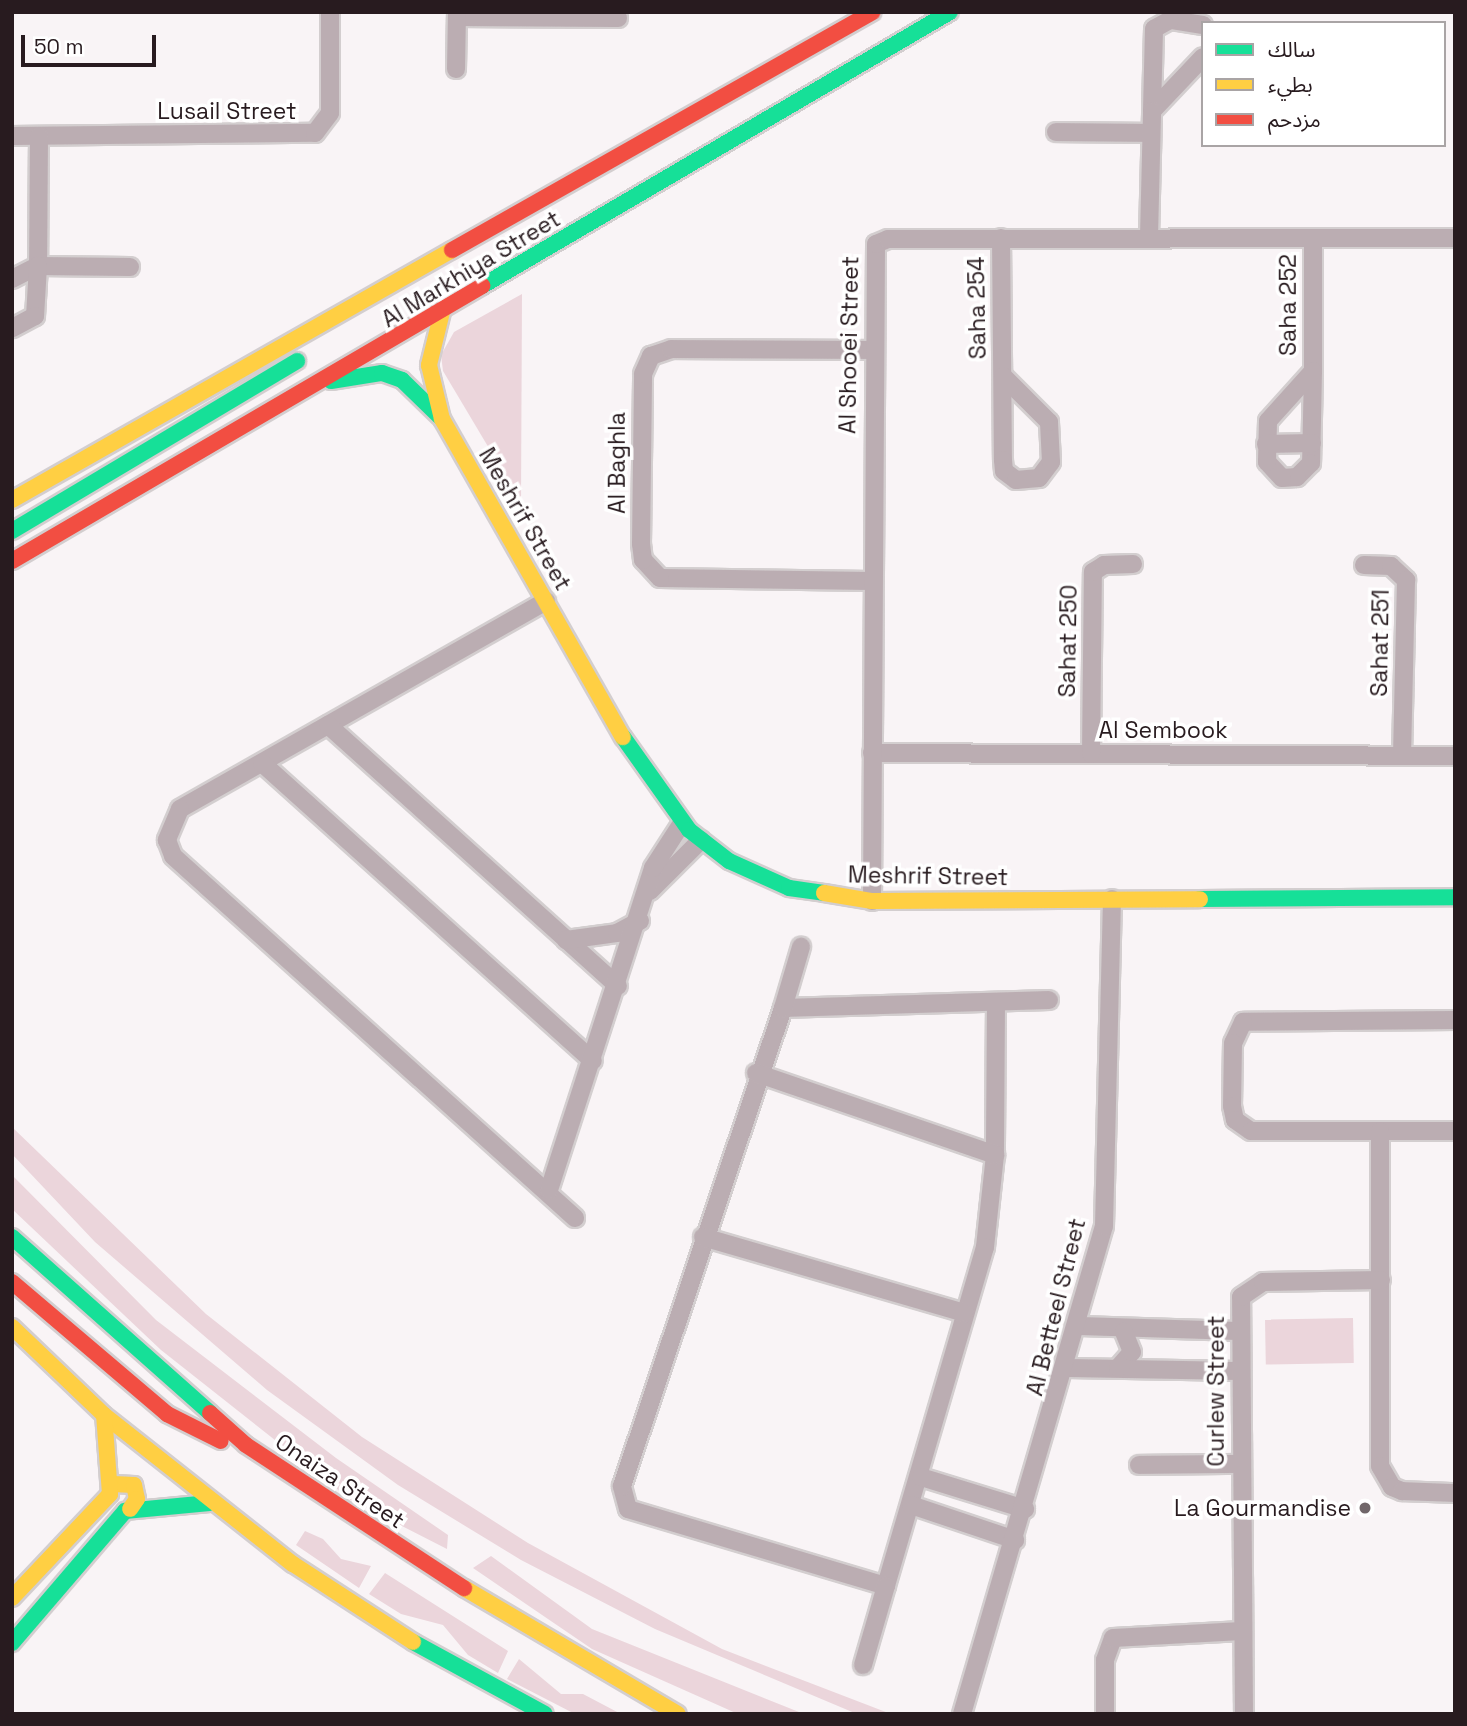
<!DOCTYPE html>
<html>
<head>
<meta charset="utf-8">
<style>
  body { margin:0 }
  #map { position:relative; width:1467px; height:1726px; overflow:hidden; background:#f9f4f6; font-family:"Space Grotesk","Noto Sans Arabic",sans-serif }
  div>[style] { position:absolute }
  .green>* { inset:0; background:#ebd5db; transform-origin:0 0 }
  .roads { filter:drop-shadow(2px 0 #d3cecf) drop-shadow(-2px 0 #d3cecf) drop-shadow(0 2px #d3cecf) drop-shadow(0 -2px #d3cecf) }
  .street>* { height:18px; margin:-9px; padding:0 9px; transform-origin:9px; border-radius:9px; background:#bbadb2 }
  .fast>* { height:16px; margin:-8px; padding:0 8px; transform-origin:8px; border-radius:8px; background:#16e098 }
  .slow>* { height:16px; margin:-8px; padding:0 8px; transform-origin:8px; border-radius:8px; background:#ffcf43 }
  .jam>* { height:16px; margin:-8px; padding:0 8px; transform-origin:8px; border-radius:8px; background:#f24e42 }
  .dots>* { width:19px; height:19px; translate:-50% -50%; box-sizing:border-box; border:4px solid #fff; border-radius:50% }
  span { translate:-50% -50%; white-space:nowrap; text-align:center; line-height:1.15; -webkit-text-stroke:7px #fff; paint-order:stroke }
  .street-label { font-size:23px; color:#281b1f }
  .poi-label { font-size:23px; color:#281b1f }
  .right { translate:-100% -50%; text-align:right }
  .frame { position:absolute; inset:0; border:14px solid #281b1f; pointer-events:none }
  .legend { position:absolute; left:1201px; top:21px; width:245px; height:126px; box-sizing:border-box; background:#fff; border:2px solid #a9a4a5; margin:0; padding:9px 12px; list-style:none; font-size:21px; color:#281b1f }
  .legend li { display:flex; align-items:center; gap:14px; height:35px }
  .legend b { width:35px; border:2px solid #a9a4a5 }
  .scale { position:absolute; left:21px; top:35px; width:135px; height:32px; box-sizing:border-box; border:4px solid #281b1f; border-top:0; padding-left:9px; font-size:21px; line-height:24px; white-space:nowrap; color:#281b1f; -webkit-text-stroke:5px #fff; paint-order:stroke }
</style>
</head>
<body>
<div id="map">
  <div class="green">
    <div style="clip-path:polygon(522px 294px,521px 502px,443px 371px,441px 355px,454px 332px)"></div>
    <div style="clip-path:polygon(12px 1127px,206px 1314px,362px 1437px,528px 1543px,722px 1649px,891px 1714px,857px 1714px,655px 1629px,521px 1560px,398px 1485px,267px 1390px,95px 1242px,12px 1154px)"></div>
    <div style="clip-path:polygon(12px 1175px,156px 1320px,336px 1458px,448px 1535px,447px 1549px,351px 1500px,161px 1350px,12px 1209px)"></div>
    <div style="left:1353px;top:1318px;width:45px;height:88px;rotate:89deg"></div>
    <div style="clip-path:polygon(305px 1531px,323px 1539px,341px 1559px,371px 1566px,359px 1588px,296px 1545px)"></div>
    <div style="clip-path:polygon(491px 1556px,592px 1629px,804px 1714px,738px 1714px,592px 1649px,473px 1568px)"></div>
    <div style="clip-path:polygon(385px 1573px,508px 1651px,498px 1673px,468px 1655px,443px 1625px,401px 1614px,369px 1594px)"></div>
    <div style="clip-path:polygon(519px 1659px,561px 1694px,583px 1694px,621px 1714px,575px 1714px,507px 1679px)"></div>
  </div>
  <div class="roads">
    <div class="street">
      <div style="left:457px;top:17px;width:161px;rotate:0.4deg"></div>
      <div style="left:1203px;top:25px;width:33px;rotate:-171deg"></div>
      <div style="left:1170px;top:20px;width:18px;rotate:151deg"></div>
      <div style="left:1154px;top:29px;width:82px;rotate:91.4deg"></div>
      <div style="left:1152px;top:111px;width:74px;rotate:-46.6deg"></div>
      <div style="left:456px;top:69px;width:57px;rotate:-89deg"></div>
      <div style="left:1056px;top:132px;width:95px;rotate:0.6deg"></div>
      <div style="left:12px;top:136px;width:303px;rotate:-0.6deg"></div>
      <div style="left:315px;top:133px;width:25px;rotate:-53deg"></div>
      <div style="left:330px;top:113px;width:101px;rotate:-90deg"></div>
      <div style="left:39px;top:136px;width:130px;rotate:90.4deg"></div>
      <div style="left:38px;top:266px;width:92px;rotate:0.6deg"></div>
      <div style="left:1149px;top:237px;width:126px;rotate:-88.6deg"></div>
      <div style="left:1001px;top:238px;width:222px;rotate:89.5deg"></div>
      <div style="left:1003px;top:460px;width:11px;rotate:85deg"></div>
      <div style="left:1004px;top:471px;width:15px;rotate:37deg"></div>
      <div style="left:1016px;top:480px;width:23px;rotate:-5deg"></div>
      <div style="left:1039px;top:478px;width:20px;rotate:-53deg"></div>
      <div style="left:1051px;top:462px;width:40px;rotate:-92.9deg"></div>
      <div style="left:1049px;top:422px;width:65px;rotate:-135deg"></div>
      <div style="left:1313px;top:239px;width:132px;rotate:90deg"></div>
      <div style="left:12px;top:279px;width:29px;rotate:-27deg"></div>
      <div style="left:38px;top:266px;width:50px;rotate:93.4deg"></div>
      <div style="left:35px;top:316px;width:26px;rotate:152deg"></div>
      <div style="left:1313px;top:371px;width:92px;rotate:91.2deg"></div>
      <div style="left:1311px;top:463px;width:20px;rotate:135deg"></div>
      <div style="left:1297px;top:477px;width:15px;rotate:176deg"></div>
      <div style="left:1282px;top:478px;width:22px;rotate:-133deg"></div>
      <div style="left:1267px;top:462px;width:41px;rotate:-88.6deg"></div>
      <div style="left:1268px;top:421px;width:67px;rotate:-48deg"></div>
      <div style="left:1266px;top:444px;width:46px;rotate:-1.2deg"></div>
      <div style="left:1364px;top:565px;width:27px;rotate:2deg"></div>
      <div style="left:1391px;top:566px;width:21px;rotate:43deg"></div>
      <div style="left:1406px;top:580px;width:176px;rotate:91.3deg"></div>
      <div style="left:871px;top:581px;width:211px;rotate:-179.2deg"></div>
      <div style="left:660px;top:578px;width:25px;rotate:-133deg"></div>
      <div style="left:643px;top:560px;width:16px;rotate:-97deg"></div>
      <div style="left:641px;top:544px;width:170px;rotate:-89.3deg"></div>
      <div style="left:643px;top:374px;width:20px;rotate:-66deg"></div>
      <div style="left:651px;top:356px;width:21px;rotate:-19deg"></div>
      <div style="left:671px;top:349px;width:201px;rotate:0.3deg"></div>
      <div style="left:546px;top:601px;width:421px;rotate:150.4deg"></div>
      <div style="left:180px;top:809px;width:34px;rotate:113deg"></div>
      <div style="left:167px;top:840px;width:17px;rotate:69deg"></div>
      <div style="left:173px;top:856px;width:541px;rotate:42deg"></div>
      <div style="left:328px;top:725px;width:390px;rotate:42deg"></div>
      <div style="left:872px;top:753px;width:583px;rotate:0.29deg"></div>
      <div style="left:1091px;top:754px;width:182px;rotate:-89.4deg"></div>
      <div style="left:1093px;top:572px;width:13px;rotate:-32deg"></div>
      <div style="left:1104px;top:565px;width:29px;rotate:-2deg"></div>
      <div style="left:262px;top:763px;width:445px;rotate:42deg"></div>
      <div style="left:650px;top:891px;width:72px;rotate:-45deg"></div>
      <div style="left:872px;top:901px;width:657px;rotate:-89.65deg"></div>
      <div style="left:876px;top:244px;width:13px;rotate:-23deg"></div>
      <div style="left:888px;top:239px;width:567px;rotate:-0.1deg"></div>
      <div style="left:566px;top:940px;width:51px;rotate:-7.8deg"></div>
      <div style="left:617px;top:933px;width:26px;rotate:-28deg"></div>
      <div style="left:996px;top:1002px;width:153px;rotate:90.4deg"></div>
      <div style="left:995px;top:1155px;width:93px;rotate:96.2deg"></div>
      <div style="left:985px;top:1247px;width:353px;rotate:106.3deg"></div>
      <div style="left:886px;top:1586px;width:269px;rotate:-163.4deg"></div>
      <div style="left:628px;top:1509px;width:24px;rotate:-105deg"></div>
      <div style="left:622px;top:1486px;width:504px;rotate:-71.39deg"></div>
      <div style="left:783px;top:1008px;width:266px;rotate:-1.7deg"></div>
      <div style="left:783px;top:1008px;width:64px;rotate:-73.6deg"></div>
      <div style="left:1455px;top:1020px;width:212px;rotate:179.5deg"></div>
      <div style="left:1243px;top:1022px;width:23px;rotate:115deg"></div>
      <div style="left:1233px;top:1043px;width:63px;rotate:90.9deg"></div>
      <div style="left:1232px;top:1106px;width:14px;rotate:78deg"></div>
      <div style="left:1235px;top:1120px;width:19px;rotate:35deg"></div>
      <div style="left:1251px;top:1131px;width:204px"></div>
      <div style="left:756px;top:1073px;width:253px;rotate:18.9deg"></div>
      <div style="left:1380px;top:1131px;width:335px;rotate:90deg"></div>
      <div style="left:1380px;top:1466px;width:24px;rotate:60deg"></div>
      <div style="left:1392px;top:1487px;width:11px;rotate:22deg"></div>
      <div style="left:1402px;top:1491px;width:53px;rotate:2.2deg"></div>
      <div style="left:549px;top:1190px;width:338px;rotate:-72.1deg"></div>
      <div style="left:653px;top:868px;width:54px;rotate:-57.2deg"></div>
      <div style="left:703px;top:1237px;width:272px;rotate:16.2deg"></div>
      <div style="left:1080px;top:1326px;width:158px;rotate:1.8deg"></div>
      <div style="left:1068px;top:1368px;width:171px;rotate:1deg"></div>
      <div style="left:1118px;top:1368px;width:21px;rotate:-49deg"></div>
      <div style="left:1132px;top:1352px;width:22px;rotate:-112deg"></div>
      <div style="left:1139px;top:1465px;width:102px;rotate:-0.6deg"></div>
      <div style="left:921px;top:1477px;width:109px;rotate:17.1deg"></div>
      <div style="left:911px;top:1505px;width:110px;rotate:18.6deg"></div>
      <div style="left:863px;top:1665px;width:82px;rotate:-73.8deg"></div>
      <div style="left:962px;top:1714px;width:508px;rotate:-73.78deg"></div>
      <div style="left:1104px;top:1226px;width:327px;rotate:-88.6deg"></div>
      <div style="left:1105px;top:1714px;width:54px;rotate:-90deg"></div>
      <div style="left:1105px;top:1660px;width:23px;rotate:-70deg"></div>
      <div style="left:1113px;top:1638px;width:129px;rotate:-3.1deg"></div>
      <div style="left:1244px;top:1714px;width:417px;rotate:-90.4deg"></div>
      <div style="left:1241px;top:1297px;width:27px;rotate:-34deg"></div>
      <div style="left:1263px;top:1282px;width:118px;rotate:-1deg"></div>
    </div>
    <div class="fast">
      <div style="left:482px;top:286px;width:542px;rotate:-30.35deg"></div>
      <div style="left:331px;top:381px;width:52px;rotate:-8.9deg"></div>
      <div style="left:382px;top:373px;width:21px;rotate:19deg"></div>
      <div style="left:402px;top:380px;width:52px;rotate:44.2deg"></div>
      <div style="left:12px;top:531px;width:332px;rotate:-30.8deg"></div>
      <div style="left:623px;top:737px;width:114px;rotate:54.6deg"></div>
      <div style="left:689px;top:830px;width:51px;rotate:37.8deg"></div>
      <div style="left:729px;top:861px;width:66px;rotate:24.2deg"></div>
      <div style="left:789px;top:888px;width:35px;rotate:8deg"></div>
      <div style="left:1200px;top:899px;width:255px;rotate:-0.4deg"></div>
      <div style="left:12px;top:1237px;width:265px;rotate:41.6deg"></div>
      <div style="left:413px;top:1642px;width:150px;rotate:28.6deg"></div>
      <div style="left:12px;top:1643px;width:174px;rotate:-49.4deg"></div>
      <div style="left:125px;top:1511px;width:85px;rotate:-5.4deg"></div>
    </div>
    <div class="slow">
      <div style="left:442px;top:312px;width:55px;rotate:103.8deg"></div>
      <div style="left:429px;top:365px;width:56px;rotate:76.5deg"></div>
      <div style="left:442px;top:419px;width:366px;rotate:60.4deg"></div>
      <div style="left:12px;top:500px;width:506px;rotate:-29.6deg"></div>
      <div style="left:824px;top:893px;width:49px;rotate:9.5deg"></div>
      <div style="left:872px;top:901px;width:328px;rotate:-0.3deg"></div>
      <div style="left:12px;top:1327px;width:127px;rotate:43.7deg"></div>
      <div style="left:104px;top:1415px;width:241px;rotate:38.3deg"></div>
      <div style="left:293px;top:1564px;width:143px;rotate:33deg"></div>
      <div style="left:113px;top:1484px;width:21px;rotate:3deg"></div>
      <div style="left:134px;top:1485px;width:14px;rotate:78deg"></div>
      <div style="left:137px;top:1499px;width:12px;rotate:125deg"></div>
      <div style="left:464px;top:1588px;width:248px;rotate:30.5deg"></div>
      <div style="left:12px;top:1598px;width:143px;rotate:-46.7deg"></div>
      <div style="left:110px;top:1494px;width:79px;rotate:-94.3deg"></div>
    </div>
    <div class="jam">
      <div style="left:452px;top:250px;width:483px;rotate:-29.5deg"></div>
      <div style="left:12px;top:561px;width:545px;rotate:-30.33deg"></div>
      <div style="left:12px;top:1282px;width:204px;rotate:40.4deg"></div>
      <div style="left:167px;top:1414px;width:60px;rotate:26.6deg"></div>
      <div style="left:210px;top:1413px;width:48px;rotate:41.6deg"></div>
      <div style="left:246px;top:1445px;width:261px;rotate:33.3deg"></div>
    </div>
  </div>
  <div class="dots">
    <div style="left:1365px;top:1508px;background:#71676a"></div>
  </div>
  <div class="street-label">
    <span style="left:227px;top:111px">Lusail Street</span>
    <span style="left:471px;top:269px;rotate:-31deg">Al Markhiya Street</span>
    <span style="left:1288px;top:305px;rotate:-90deg">Saha 252</span>
    <span style="left:977px;top:308px;rotate:-91deg">Saha 254</span>
    <span style="left:849px;top:345px;rotate:-89deg">Al Shooei Street</span>
    <span style="left:617px;top:463px;rotate:-90deg">Al Baghla</span>
    <span style="left:525px;top:519px;rotate:60deg">Meshrif Street</span>
    <span style="left:1068px;top:641px;rotate:-89deg">Sahat 250</span>
    <span style="left:1380px;top:643px;rotate:-89deg">Sahat 251</span>
    <span style="left:1163px;top:730px">Al Sembook</span>
    <span style="left:928px;top:876px;rotate:1deg">Meshrif Street</span>
    <span style="left:1056px;top:1307px;rotate:-76deg">Al Betteel Street</span>
    <span style="left:1216px;top:1391px;rotate:-90deg">Curlew Street</span>
    <span style="left:340px;top:1481px;rotate:34deg">Onaiza Street</span>
  </div>
  <div class="poi-label">
    <span class="right" style="left:1351px;top:1508px">La Gourmandise</span>
  </div>
  <div class="frame"></div>
  <ul class="legend">
  <li><b style="height:9px;background:#16e098"></b>سالك</li>
  <li><b style="height:9px;background:#ffcf43"></b>بطيء</li>
  <li><b style="height:9px;background:#f24e42"></b>مزدحم</li>
  </ul>
  <div class="scale">50 m</div>
</div>
</body>
</html>
